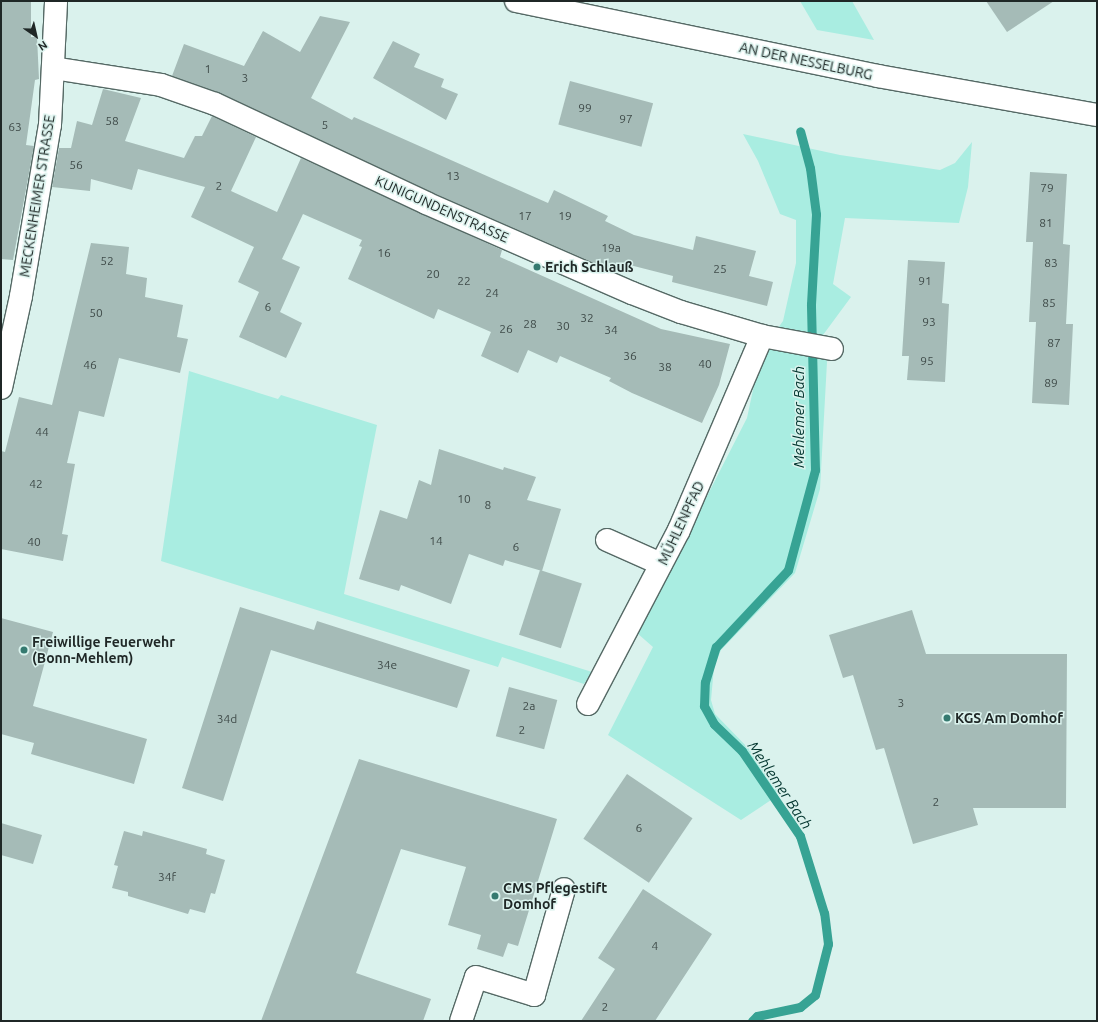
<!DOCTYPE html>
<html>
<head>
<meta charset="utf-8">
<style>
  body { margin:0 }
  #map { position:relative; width:1098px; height:1022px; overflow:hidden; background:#daf2ed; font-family:Ubuntu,sans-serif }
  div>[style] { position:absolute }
  .green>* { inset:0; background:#a9ede1 }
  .stream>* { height:9px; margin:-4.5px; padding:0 4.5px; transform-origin:4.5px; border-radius:4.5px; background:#37a394 }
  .building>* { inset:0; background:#a5bbb7; transform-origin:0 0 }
  .roads { filter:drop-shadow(1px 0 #556965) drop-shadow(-1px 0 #556965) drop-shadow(0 1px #556965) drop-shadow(0 -1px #556965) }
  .minor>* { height:22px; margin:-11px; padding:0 11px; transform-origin:11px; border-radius:11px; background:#fff }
  .dots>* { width:11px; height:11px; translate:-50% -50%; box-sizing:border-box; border:2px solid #daf2ed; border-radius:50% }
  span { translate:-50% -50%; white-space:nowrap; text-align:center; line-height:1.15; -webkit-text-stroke:3px #daf2ed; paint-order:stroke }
  .number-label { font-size:12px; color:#404c4a }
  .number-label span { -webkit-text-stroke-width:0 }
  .street-label { font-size:14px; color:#1f2726 }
  .poi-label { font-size:14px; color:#1f2726; font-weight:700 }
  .left { translate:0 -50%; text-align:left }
  .water-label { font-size:15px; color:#03362f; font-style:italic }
  .frame { position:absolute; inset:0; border:2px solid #1f2726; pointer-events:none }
  .north { position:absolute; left:16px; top:16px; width:40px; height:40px; -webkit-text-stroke:3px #daf2ed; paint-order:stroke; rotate:146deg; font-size:11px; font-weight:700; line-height:16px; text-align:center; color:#1f2726 }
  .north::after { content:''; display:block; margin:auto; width:14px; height:18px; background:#1f2726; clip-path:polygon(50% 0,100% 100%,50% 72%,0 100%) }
</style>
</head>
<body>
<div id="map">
  <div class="green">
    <div style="clip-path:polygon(800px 1px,852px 1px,874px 40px,817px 30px)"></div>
    <div style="clip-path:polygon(743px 134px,840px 155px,940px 170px,955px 163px,972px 142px,968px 187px,959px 223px,845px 218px,833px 284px,851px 297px,823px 335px,827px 362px,820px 489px,795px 573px,721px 650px,714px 667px,711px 700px,715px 714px,749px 749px,780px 794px,741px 820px,608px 735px,653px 647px,637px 633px,747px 418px,761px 352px,783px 321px,796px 263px,796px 220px,780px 214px,758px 161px)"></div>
    <div style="clip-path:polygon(189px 371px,278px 399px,281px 395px,377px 425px,344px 594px,592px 672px,584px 684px,502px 657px,498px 667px,161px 561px)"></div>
  </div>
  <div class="stream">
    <div style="left:752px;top:1021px;width:7px;rotate:-45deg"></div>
    <div style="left:757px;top:1016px;width:44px;rotate:-11.8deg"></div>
    <div style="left:800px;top:1007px;width:19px;rotate:-39deg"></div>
    <div style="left:815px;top:995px;width:53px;rotate:-75.7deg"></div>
    <div style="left:828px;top:944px;width:31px;rotate:-97deg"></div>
    <div style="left:824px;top:913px;width:81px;rotate:-107.3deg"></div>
    <div style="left:800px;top:836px;width:103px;rotate:-124.3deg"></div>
    <div style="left:742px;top:751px;width:39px;rotate:-136deg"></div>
    <div style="left:714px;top:724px;width:21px;rotate:-119deg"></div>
    <div style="left:704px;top:706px;width:24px;rotate:-88deg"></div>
    <div style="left:705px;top:682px;width:37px;rotate:-73deg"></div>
    <div style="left:716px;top:647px;width:105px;rotate:-46.9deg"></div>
    <div style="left:788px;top:570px;width:104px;rotate:-74.9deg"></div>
    <div style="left:815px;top:470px;width:166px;rotate:-91.4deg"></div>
    <div style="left:811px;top:304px;width:90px;rotate:-86.8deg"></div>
    <div style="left:816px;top:214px;width:46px;rotate:-97.4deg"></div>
    <div style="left:810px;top:168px;width:38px;rotate:-105deg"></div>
  </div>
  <div class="building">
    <div style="clip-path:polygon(1px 1px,31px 1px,31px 37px,37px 37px,39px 79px,35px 80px,26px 145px,34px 146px,13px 260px,1px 259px)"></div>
    <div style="clip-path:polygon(986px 1px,1054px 1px,1007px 32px)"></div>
    <div style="clip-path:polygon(320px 16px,350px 22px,311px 98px,352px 120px,354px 117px,548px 203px,554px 190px,608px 216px,605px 221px,634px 235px,693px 250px,696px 236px,756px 251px,749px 276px,773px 282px,767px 306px,672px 282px,673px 276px,622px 263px,618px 270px,601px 266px,431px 192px,220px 93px,172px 76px,184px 44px,244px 66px,263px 31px,300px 52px)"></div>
    <div style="clip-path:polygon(393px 41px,420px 54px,414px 67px,444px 79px,441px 87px,458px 94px,446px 120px,373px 78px)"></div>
    <div style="left:570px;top:81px;width:86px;height:45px;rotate:15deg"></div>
    <div style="clip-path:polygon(103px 89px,141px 98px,125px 141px,184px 158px,195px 136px,202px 136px,212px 116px,256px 137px,231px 191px,277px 212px,301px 158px,502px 250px,500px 257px,661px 329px,730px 344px,719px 385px,702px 423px,632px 393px,609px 381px,611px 378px,560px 356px,557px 363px,528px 350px,518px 373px,481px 356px,491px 332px,438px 309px,434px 319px,348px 279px,362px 247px,359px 246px,362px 240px,303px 214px,282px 259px,300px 267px,280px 312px,302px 323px,286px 358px,239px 337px,259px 292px,238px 282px,254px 247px,191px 217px,205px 187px,138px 169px,132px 190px,91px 179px,90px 191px,52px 187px,59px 148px,71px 148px,77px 121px,92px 125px)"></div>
    <div style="clip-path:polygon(1030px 172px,1067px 174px,1063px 244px,1070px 245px,1066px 324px,1073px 324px,1069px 405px,1032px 403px,1036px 322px,1029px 322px,1033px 242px,1026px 242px)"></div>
    <div style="clip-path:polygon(91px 243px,129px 247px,126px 274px,147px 278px,145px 297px,183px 305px,177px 337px,188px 339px,180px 373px,119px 358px,104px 417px,79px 411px,67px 463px,75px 464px,62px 534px,68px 535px,63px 561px,1px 549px,1px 451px,5px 452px,19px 397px,52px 405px)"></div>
    <div style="clip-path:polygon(908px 260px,945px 262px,942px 303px,949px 304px,945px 382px,907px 380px,909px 356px,902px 356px)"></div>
    <div style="clip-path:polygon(439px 449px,503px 470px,504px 467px,536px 477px,527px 500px,561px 509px,542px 571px,505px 560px,503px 566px,469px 554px,451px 604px,401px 585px,399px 591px,359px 579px,380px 510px,407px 519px,419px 480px,431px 485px)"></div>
    <div style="left:540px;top:570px;width:44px;height:68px;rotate:18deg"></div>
    <div style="clip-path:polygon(240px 607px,314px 630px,317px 621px,470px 670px,457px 708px,271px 650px,223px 801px,182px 788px)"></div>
    <div style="clip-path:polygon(912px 610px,926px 654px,1067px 654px,1066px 808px,973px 808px,978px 825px,913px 844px,884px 748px,876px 750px,853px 675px,843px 678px,829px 635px)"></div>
    <div style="clip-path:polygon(1px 618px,53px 632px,33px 706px,147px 739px,134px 784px,31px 754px,34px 743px,1px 734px)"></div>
    <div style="left:509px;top:687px;width:50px;height:51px;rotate:15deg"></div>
    <div style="clip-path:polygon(359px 759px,557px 819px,518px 946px,508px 943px,503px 957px,477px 949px,481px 935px,448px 925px,466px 867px,401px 849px,356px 973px,431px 999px,423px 1021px,261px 1021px)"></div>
    <div style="left:627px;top:774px;width:79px;height:78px;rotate:34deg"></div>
    <div style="clip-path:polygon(1px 823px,42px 835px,33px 864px,1px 855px)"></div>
    <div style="clip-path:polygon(124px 831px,142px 836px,143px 831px,186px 843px,207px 849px,206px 854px,225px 860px,215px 894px,211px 893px,205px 913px,190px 909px,188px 914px,128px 896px,128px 892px,112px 888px,118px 866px,114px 865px)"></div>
    <div style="clip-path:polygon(643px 889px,712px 934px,655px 1021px,581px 1021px,615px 969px,598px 958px)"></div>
  </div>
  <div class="roads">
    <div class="minor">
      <div style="left:516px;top:1px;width:370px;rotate:11.7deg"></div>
      <div style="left:878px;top:76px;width:222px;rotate:10.1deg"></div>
      <div style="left:53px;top:68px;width:109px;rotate:8.9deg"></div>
      <div style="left:161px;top:85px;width:57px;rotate:19.4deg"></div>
      <div style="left:215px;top:104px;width:233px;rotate:25.1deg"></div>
      <div style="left:426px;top:203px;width:225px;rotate:23.6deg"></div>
      <div style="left:632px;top:293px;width:53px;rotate:21.2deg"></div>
      <div style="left:681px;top:312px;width:84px;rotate:16.5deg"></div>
      <div style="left:762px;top:336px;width:71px;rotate:10.5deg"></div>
      <div style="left:1px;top:388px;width:94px;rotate:-77.7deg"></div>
      <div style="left:21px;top:296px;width:173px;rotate:-80.4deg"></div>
      <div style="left:50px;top:125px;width:124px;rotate:-87.2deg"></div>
      <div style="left:607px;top:540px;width:59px;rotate:24deg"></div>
      <div style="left:588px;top:704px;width:196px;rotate:-62.4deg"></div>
      <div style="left:679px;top:530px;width:211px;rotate:-66.8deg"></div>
      <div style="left:461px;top:1021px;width:46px;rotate:-71.2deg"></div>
      <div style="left:476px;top:977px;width:61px;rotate:17.2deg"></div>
      <div style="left:534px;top:995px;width:110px;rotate:-74.2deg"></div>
    </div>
  </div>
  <div class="dots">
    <div style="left:537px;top:267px;background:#357a70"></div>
    <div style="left:24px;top:650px;background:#357a70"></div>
    <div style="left:947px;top:718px;background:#357a70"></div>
    <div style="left:495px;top:896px;background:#357a70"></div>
  </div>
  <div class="number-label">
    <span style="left:208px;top:69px">1</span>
    <span style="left:245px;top:78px">3</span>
    <span style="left:585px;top:108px">99</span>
    <span style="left:626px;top:119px">97</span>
    <span style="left:112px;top:121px">58</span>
    <span style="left:325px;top:125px">5</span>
    <span style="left:15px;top:127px">63</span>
    <span style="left:76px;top:165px">56</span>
    <span style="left:453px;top:176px">13</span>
    <span style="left:219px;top:186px">2</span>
    <span style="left:1047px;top:188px">79</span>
    <span style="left:525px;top:216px">17</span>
    <span style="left:565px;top:216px">19</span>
    <span style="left:1046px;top:223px">81</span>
    <span style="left:611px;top:248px">19a</span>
    <span style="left:384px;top:253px">16</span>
    <span style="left:107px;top:261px">52</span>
    <span style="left:1051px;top:263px">83</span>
    <span style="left:720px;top:269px">25</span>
    <span style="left:433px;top:274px">20</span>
    <span style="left:464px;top:281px">22</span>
    <span style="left:925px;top:281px">91</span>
    <span style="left:492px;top:293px">24</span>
    <span style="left:1049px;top:303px">85</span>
    <span style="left:268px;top:307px">6</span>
    <span style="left:96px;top:313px">50</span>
    <span style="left:587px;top:318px">32</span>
    <span style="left:929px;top:322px">93</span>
    <span style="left:530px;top:324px">28</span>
    <span style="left:563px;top:326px">30</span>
    <span style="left:506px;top:329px">26</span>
    <span style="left:611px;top:330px">34</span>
    <span style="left:1054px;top:343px">87</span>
    <span style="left:630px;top:356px">36</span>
    <span style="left:927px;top:361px">95</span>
    <span style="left:705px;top:364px">40</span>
    <span style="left:90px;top:365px">46</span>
    <span style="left:665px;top:367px">38</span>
    <span style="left:1051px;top:383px">89</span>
    <span style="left:42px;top:432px">44</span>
    <span style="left:36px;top:484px">42</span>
    <span style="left:464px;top:499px">10</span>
    <span style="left:488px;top:505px">8</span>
    <span style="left:436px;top:541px">14</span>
    <span style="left:34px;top:542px">40</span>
    <span style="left:516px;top:547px">6</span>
    <span style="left:387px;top:665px">34e</span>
    <span style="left:901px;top:703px">3</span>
    <span style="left:529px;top:706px">2a</span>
    <span style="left:227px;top:719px">34d</span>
    <span style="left:522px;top:730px">2</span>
    <span style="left:936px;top:802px">2</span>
    <span style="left:639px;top:828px">6</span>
    <span style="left:167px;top:877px">34f</span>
    <span style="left:655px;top:946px">4</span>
    <span style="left:605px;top:1007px">2</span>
  </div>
  <div class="street-label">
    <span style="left:806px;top:61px;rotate:12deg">AN DER NESSELBURG</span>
    <span style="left:37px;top:196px;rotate:-81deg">MECKENHEIMER STRASSE</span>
    <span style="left:442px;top:209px;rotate:24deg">KUNIGUNDENSTRASSE</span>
    <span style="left:681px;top:523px;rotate:-65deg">MÜHLENPFAD</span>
  </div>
  <div class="poi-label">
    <span class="left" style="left:545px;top:267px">Erich Schlauß</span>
    <span class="left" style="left:32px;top:650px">Freiwillige Feuerwehr<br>(Bonn-Mehlem)</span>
    <span class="left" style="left:955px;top:718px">KGS Am Domhof</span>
    <span class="left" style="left:503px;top:896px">CMS Pflegestift<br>Domhof</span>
  </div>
  <div class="water-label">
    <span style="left:799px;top:417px;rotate:-90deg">Mehlemer Bach</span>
    <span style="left:780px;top:785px;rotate:56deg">Mehlemer Bach</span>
  </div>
  <div class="frame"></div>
  <div class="north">N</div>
</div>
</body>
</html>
